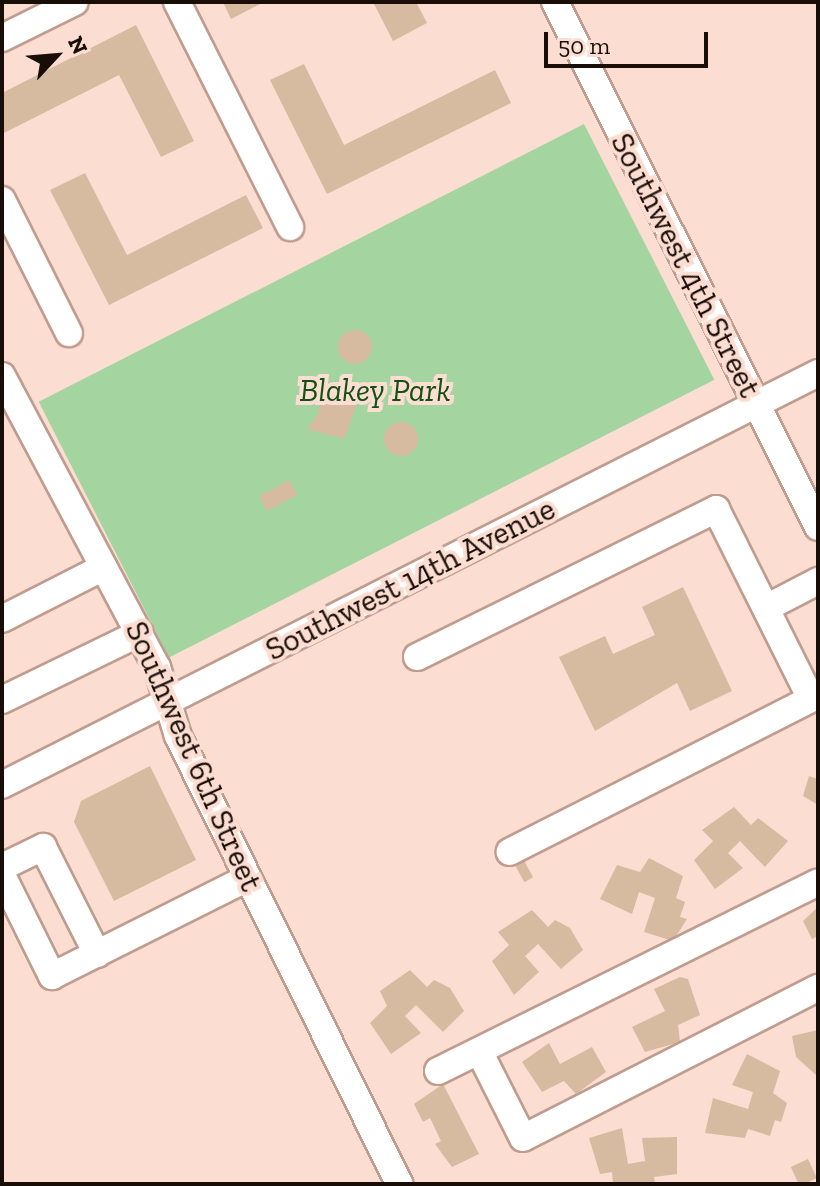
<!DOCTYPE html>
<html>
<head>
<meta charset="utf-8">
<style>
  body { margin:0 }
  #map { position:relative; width:820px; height:1186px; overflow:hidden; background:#fbddd1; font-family:"Zilla Slab",serif }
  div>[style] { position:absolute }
  .green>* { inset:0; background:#a4d4a0; transform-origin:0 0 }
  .building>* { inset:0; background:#d6bba1; transform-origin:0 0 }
  .round { border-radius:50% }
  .roads { filter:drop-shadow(2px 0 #bf9c8e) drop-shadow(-2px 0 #bf9c8e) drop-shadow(0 2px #bf9c8e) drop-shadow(0 -2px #bf9c8e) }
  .minor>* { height:26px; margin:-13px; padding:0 13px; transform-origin:13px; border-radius:13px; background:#fff }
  span { translate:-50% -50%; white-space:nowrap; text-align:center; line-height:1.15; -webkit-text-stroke:8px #fbddd1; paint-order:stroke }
  .street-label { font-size:32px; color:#190d08 }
  .park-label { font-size:32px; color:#145013; font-style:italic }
  .frame { position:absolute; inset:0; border:4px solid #190d08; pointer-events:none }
  .north { position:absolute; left:16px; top:16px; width:80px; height:80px; -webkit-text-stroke:6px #fbddd1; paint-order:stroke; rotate:64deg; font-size:22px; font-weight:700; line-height:32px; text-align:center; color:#190d08 }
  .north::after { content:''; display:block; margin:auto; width:28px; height:36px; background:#190d08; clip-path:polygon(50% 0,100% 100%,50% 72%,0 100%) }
  .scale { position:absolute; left:544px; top:32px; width:164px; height:36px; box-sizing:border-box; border:4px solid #190d08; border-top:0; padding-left:10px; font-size:24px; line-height:28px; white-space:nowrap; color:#190d08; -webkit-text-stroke:6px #fbddd1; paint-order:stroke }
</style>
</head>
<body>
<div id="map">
  <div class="green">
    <div style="left:584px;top:124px;width:287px;height:612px;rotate:63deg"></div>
  </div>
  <div class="building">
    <div style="clip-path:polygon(223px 2px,264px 2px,231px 19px)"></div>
    <div style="clip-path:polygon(373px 2px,416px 2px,427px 23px,393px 41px)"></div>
    <div style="clip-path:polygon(136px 25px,194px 141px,161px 157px,119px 75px,2px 134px,2px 93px)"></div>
    <div style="clip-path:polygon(304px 64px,344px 145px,495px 70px,511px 103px,327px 194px,270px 80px)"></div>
    <div style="clip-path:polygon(85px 173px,127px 255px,246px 195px,263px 228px,109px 305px,50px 190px)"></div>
    <div class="round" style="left:338px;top:330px;width:34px;height:34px"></div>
    <div style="clip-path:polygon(319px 393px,337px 404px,357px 404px,344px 439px,307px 429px,319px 412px)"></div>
    <div class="round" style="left:384px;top:422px;width:34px;height:34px"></div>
    <div style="left:289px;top:480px;width:17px;height:34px;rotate:62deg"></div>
    <div style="clip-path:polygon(683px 587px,732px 691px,690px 711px,677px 683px,595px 731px,559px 657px,605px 636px,613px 654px,655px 635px,642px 607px)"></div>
    <div style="clip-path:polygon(150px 766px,196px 860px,114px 901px,74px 822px,81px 801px)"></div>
    <div style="clip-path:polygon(809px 776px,818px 779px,818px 805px,803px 796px)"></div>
    <div style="clip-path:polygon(734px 807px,751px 825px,758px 818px,788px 841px,765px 867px,740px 841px,728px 853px,743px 868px,715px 889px,694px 860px,713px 841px,702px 830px)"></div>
    <div style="clip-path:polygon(649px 858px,683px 876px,676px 898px,685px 902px,680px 917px,687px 919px,673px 941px,644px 932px,655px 898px,639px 892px,632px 914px,600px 899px,617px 865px,640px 872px)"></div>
    <div style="left:523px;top:859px;width:21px;height:10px;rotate:61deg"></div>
    <div style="clip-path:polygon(818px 907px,818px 936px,812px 939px,803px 921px)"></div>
    <div style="clip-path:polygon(532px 910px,548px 927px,555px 920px,570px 928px,583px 950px,561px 969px,538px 944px,525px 956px,539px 972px,514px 995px,492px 961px,509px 945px,498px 932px)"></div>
    <div style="clip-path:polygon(410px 970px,427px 987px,434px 980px,450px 988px,464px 1011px,443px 1032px,416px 1005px,405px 1016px,421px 1033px,391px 1054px,370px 1023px,387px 1006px,380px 991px)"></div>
    <div style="clip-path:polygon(680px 977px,688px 979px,700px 1015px,678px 1025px,680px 1042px,645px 1052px,632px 1027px,665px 1011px,654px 989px)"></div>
    <div style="clip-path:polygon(818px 1030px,818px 1075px,816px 1075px,796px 1057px,792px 1036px)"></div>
    <div style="clip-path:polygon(549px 1043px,560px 1064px,592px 1047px,606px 1072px,576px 1094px,564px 1081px,542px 1092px,522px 1062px)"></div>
    <div style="clip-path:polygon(747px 1054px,780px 1071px,773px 1093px,787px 1103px,781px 1122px,775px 1120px,770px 1136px,748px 1129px,745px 1138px,705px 1133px,713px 1098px,748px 1109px,753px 1092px,732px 1085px)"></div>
    <div style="clip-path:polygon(443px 1084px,479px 1154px,452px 1167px,435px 1144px,441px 1141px,430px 1118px,423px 1122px,414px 1104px)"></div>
    <div style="clip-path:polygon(622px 1128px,628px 1164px,645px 1161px,642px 1138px,677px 1137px,677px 1174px,654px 1177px,655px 1184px,613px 1184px,612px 1172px,600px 1174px,589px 1138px)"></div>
    <div style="left:808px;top:1159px;width:21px;height:19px;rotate:65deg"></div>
  </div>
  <div class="roads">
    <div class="minor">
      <div style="left:177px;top:2px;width:252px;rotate:63.3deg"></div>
      <div style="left:555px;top:2px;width:587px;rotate:63.39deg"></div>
      <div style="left:2px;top:38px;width:81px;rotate:-26.3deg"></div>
      <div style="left:2px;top:200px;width:149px;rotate:63.3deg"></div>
      <div style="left:2px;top:376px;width:330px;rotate:62deg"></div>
      <div style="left:157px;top:667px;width:72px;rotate:73.1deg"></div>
      <div style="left:178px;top:736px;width:500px;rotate:63.7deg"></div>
      <div style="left:766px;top:608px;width:59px;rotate:-27.4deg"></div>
      <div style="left:2px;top:619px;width:114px;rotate:-27deg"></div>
      <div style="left:417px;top:657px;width:334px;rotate:-26.3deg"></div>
      <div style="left:716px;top:509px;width:212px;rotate:63.4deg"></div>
      <div style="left:811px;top:699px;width:338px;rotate:153.1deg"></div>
      <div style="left:2px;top:700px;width:153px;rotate:-25.9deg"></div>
      <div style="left:2px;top:785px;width:914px;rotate:-26.79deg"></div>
      <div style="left:2px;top:867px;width:46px;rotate:-26deg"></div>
      <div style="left:43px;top:847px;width:120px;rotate:63.2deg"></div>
      <div style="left:2px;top:875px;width:113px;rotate:63.7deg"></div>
      <div style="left:52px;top:976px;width:219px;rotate:-26.6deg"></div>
      <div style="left:479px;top:1051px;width:97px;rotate:63.2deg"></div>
      <div style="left:523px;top:1138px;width:331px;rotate:-27deg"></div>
      <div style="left:438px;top:1071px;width:424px;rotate:-26.4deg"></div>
    </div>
  </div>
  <div class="street-label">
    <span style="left:686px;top:265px;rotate:63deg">Southwest 4th Street</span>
    <span style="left:410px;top:579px;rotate:-27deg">Southwest 14th Avenue</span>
    <span style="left:194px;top:756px;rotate:66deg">Southwest 6th Street</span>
  </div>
  <div class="park-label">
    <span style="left:375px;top:390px">Blakey Park</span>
  </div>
  <div class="frame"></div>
  <div class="north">N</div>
  <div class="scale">50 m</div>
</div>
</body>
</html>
